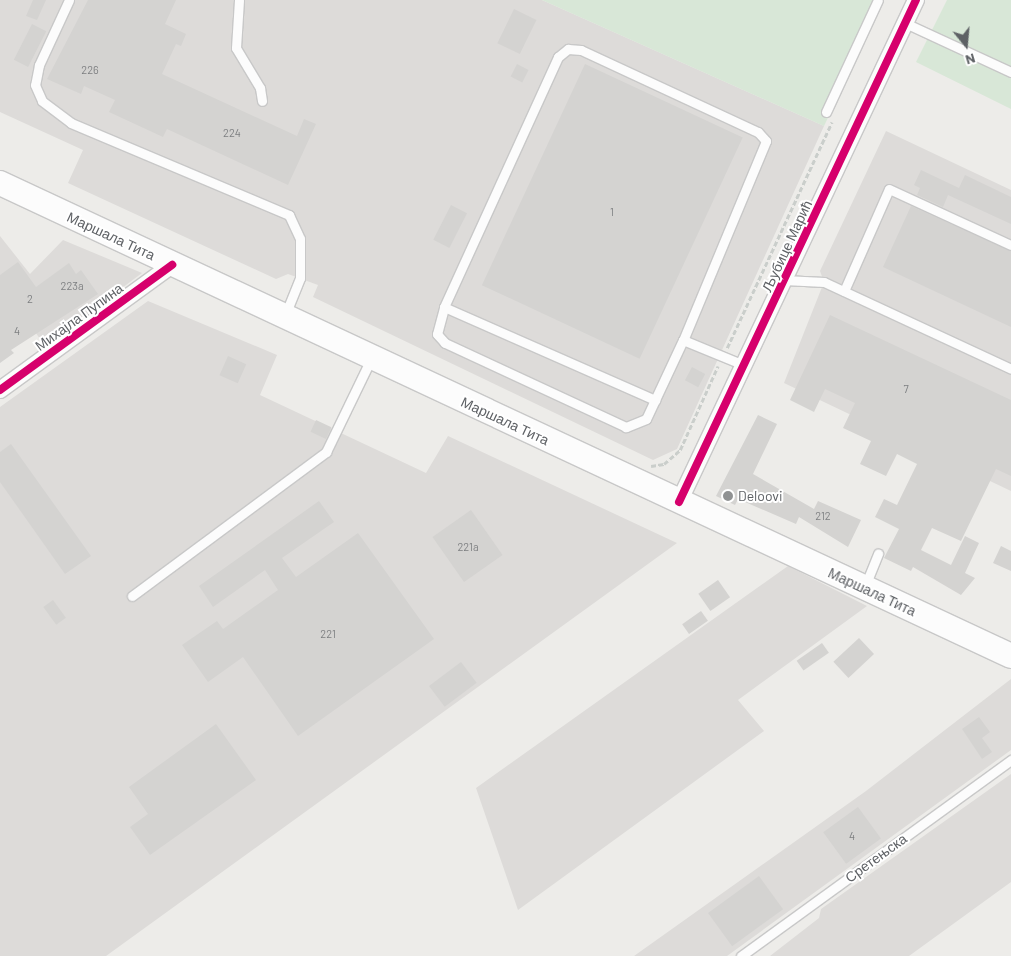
<!DOCTYPE html>
<html>
<head>
<meta charset="utf-8">
<style>
  body { margin:0 }
  #map { position:relative; width:1011px; height:956px; overflow:hidden; background:#edece9; font-family:Barlow,sans-serif }
  div>[style] { position:absolute }
  .industrial>* { inset:0; background:#dddbd9 }
  .green>* { inset:0; background:#d8e7d7 }
  .building>* { inset:0; background:#d4d3d1; transform-origin:0 0 }
  .path>* { height:2.5px; margin-top:-1.25px; transform-origin:0; background:repeating-linear-gradient(90deg,#cacecb 0 5px,transparent 0 7.5px) }
  .roads { filter:drop-shadow(1px 0 #c8c8c8) drop-shadow(-1px 0 #c8c8c8) drop-shadow(0 1px #c8c8c8) drop-shadow(0 -1px #c8c8c8) }
  .lane>* { height:9px; margin:-4.5px; padding:0 4.5px; transform-origin:4.5px; border-radius:4.5px; background:#fcfcfc }
  .street>* { height:16px; margin:-8px; padding:0 8px; transform-origin:8px; border-radius:8px; background:#fcfcfc }
  .secondary>* { height:24px; margin:-12px; padding:0 12px; transform-origin:12px; border-radius:12px; background:#fcfcfc }
  .cycleway>* { height:8px; margin:-4px; padding:0 4px; transform-origin:4px; border-radius:4px; background:#d6006c }
  .dots>* { width:14px; height:14px; translate:-50% -50%; box-sizing:border-box; border:2px solid #fff; border-radius:50% }
  span { translate:-50% -50%; white-space:nowrap; text-align:center; line-height:1.15; -webkit-text-stroke:4px #fff; paint-order:stroke }
  .number-label { font-size:11px; color:#7d7f81 }
  .number-label span { -webkit-text-stroke-width:0 }
  .street-label { font-size:14px; color:#5e6165 }
  .poi-label { font-size:14px; color:#5e6165 }
  .left { translate:0 -50%; text-align:left }
  .north { position:absolute; left:941px; top:20px; width:50px; height:50px; -webkit-text-stroke:4px #fff; paint-order:stroke; rotate:163deg; font-size:14px; font-weight:700; line-height:20px; text-align:center; color:#5e6165 }
  .north::after { content:''; display:block; margin:auto; width:18px; height:22px; background:#5e6165; clip-path:polygon(50% 0,100% 100%,50% 72%,0 100%) }
</style>
</head>
<body>
<div id="map">
  <div class="industrial">
    <div style="clip-path:polygon(0 0,542px 0,824px 126px,677px 449px,653px 460px,313px 297px,318px 285px,288px 274px,276px 279px,68px 183px,83px 150px,0 112px)"></div>
    <div style="clip-path:polygon(886px 131px,1011px 190px,1011px 491px,784px 383px,824px 282px,820px 271px)"></div>
    <div style="clip-path:polygon(0 236px,30px 274px,63px 240px,142px 273px,45px 346px,0 282px)"></div>
    <div style="clip-path:polygon(148px 301px,277px 355px,260px 395px,426px 473px,448px 436px,677px 543px,106px 956px,0 956px,0 407px)"></div>
    <div style="clip-path:polygon(788px 566px,867px 606px,738px 700px,764px 731px,518px 910px,476px 788px)"></div>
    <div style="clip-path:polygon(1011px 679px,1011px 750px,727px 956px,634px 956px,866px 791px)"></div>
    <div style="clip-path:polygon(1011px 774px,1011px 882px,909px 956px,770px 956px,819px 918px,821px 909px)"></div>
  </div>
  <div class="green">
    <div style="clip-path:polygon(542px 0,884px 0,824px 126px)"></div>
    <div style="clip-path:polygon(947px 0,1011px 0,1011px 109px,916px 62px)"></div>
  </div>
  <div class="building">
    <div style="clip-path:polygon(33px 0,46px 0,37px 20px,26px 16px)"></div>
    <div style="clip-path:polygon(88px 0,176px 0,165px 24px,186px 34px,181px 46px,176px 44px,162px 74px,297px 136px,304px 119px,316px 124px,288px 185px,167px 129px,163px 137px,109px 112px,115px 100px,84px 86px,81px 94px,47px 79px)"></div>
    <div style="left:514px;top:9px;width:25px;height:38px;rotate:26deg"></div>
    <div style="left:32px;top:24px;width:16px;height:40px;rotate:27deg"></div>
    <div style="left:517px;top:64px;width:13px;height:14px;rotate:27deg"></div>
    <div style="left:585px;top:64px;width:174px;height:244px;rotate:25deg"></div>
    <div style="clip-path:polygon(921px 170px,959px 188px,965px 175px,1011px 197px,1011px 224px,948px 195px,943px 207px,917px 195px,920px 188px,914px 185px)"></div>
    <div style="left:451px;top:205px;width:18px;height:39px;rotate:27deg"></div>
    <div style="clip-path:polygon(911px 206px,1011px 251px,1011px 327px,883px 267px)"></div>
    <div style="clip-path:polygon(18px 262px,36px 287px,69px 263px,76px 274px,81px 270px,98px 294px,11px 350px,14px 353px,0 363px,0 275px)"></div>
    <div style="clip-path:polygon(830px 315px,1011px 400px,1011px 476px,996px 469px,961px 541px,932px 528px,921px 550px,951px 565px,965px 536px,979px 543px,965px 573px,975px 578px,961px 595px,913px 567px,911px 571px,884px 558px,899px 529px,875px 517px,884px 499px,897px 505px,917px 464px,897px 454px,886px 476px,860px 464px,871px 441px,843px 428px,855px 403px,825px 389px,814px 412px,790px 400px)"></div>
    <div style="left:228px;top:356px;width:20px;height:21px;rotate:24deg"></div>
    <div style="left:692px;top:367px;width:15px;height:15px;rotate:28deg"></div>
    <div style="clip-path:polygon(758px 415px,777px 424px,753px 474px,814px 509px,818px 501px,861px 520px,848px 547px,799px 517px,796px 524px,738px 499px,735px 505px,716px 496px)"></div>
    <div style="left:316px;top:420px;width:17px;height:13px;rotate:25deg"></div>
    <div style="clip-path:polygon(11px 444px,91px 556px,65px 574px,0 482px,0 452px)"></div>
    <div style="clip-path:polygon(319px 501px,334px 522px,282px 558px,296px 577px,358px 533px,434px 639px,298px 736px,243px 657px,208px 682px,182px 645px,217px 621px,223px 629px,278px 590px,265px 570px,213px 607px,199px 586px)"></div>
    <div style="left:471px;top:510px;width:55px;height:47px;rotate:55deg"></div>
    <div style="clip-path:polygon(1001px 546px,1011px 551px,1011px 571px,993px 563px)"></div>
    <div style="left:718px;top:580px;width:21px;height:24px;rotate:55deg"></div>
    <div style="left:53px;top:600px;width:22px;height:12px;rotate:54deg"></div>
    <div style="left:701px;top:611px;width:12px;height:23px;rotate:55deg"></div>
    <div style="left:859px;top:638px;width:22px;height:35px;rotate:47deg"></div>
    <div style="left:822px;top:643px;width:12px;height:31px;rotate:55deg"></div>
    <div style="left:461px;top:662px;width:26px;height:40px;rotate:53deg"></div>
    <div style="clip-path:polygon(979px 717px,990px 732px,982px 738px,992px 752px,982px 759px,962px 729px)"></div>
    <div style="clip-path:polygon(216px 724px,256px 780px,150px 855px,130px 827px,148px 814px,129px 787px)"></div>
    <div style="left:858px;top:807px;width:39px;height:43px;rotate:54deg"></div>
    <div style="left:759px;top:876px;width:41px;height:63px;rotate:54deg"></div>
  </div>
  <div class="path">
    <div style="left:727px;top:348px;width:249px;rotate:-65.1deg"></div>
    <div style="left:651px;top:466px;width:13px;rotate:-9deg"></div>
    <div style="left:664px;top:464px;width:21px;rotate:-41deg"></div>
    <div style="left:680px;top:450px;width:92px;rotate:-65.7deg"></div>
  </div>
  <div class="roads">
    <div class="lane">
      <div style="left:69px;top:0;width:72px;rotate:114.8deg"></div>
      <div style="left:39px;top:65px;width:20px;rotate:101deg"></div>
      <div style="left:35px;top:85px;width:17px;rotate:66deg"></div>
      <div style="left:42px;top:101px;width:36px;rotate:37deg"></div>
      <div style="left:71px;top:123px;width:237px;rotate:22.9deg"></div>
      <div style="left:289px;top:215px;width:26px;rotate:65deg"></div>
      <div style="left:300px;top:239px;width:39px;rotate:90deg"></div>
      <div style="left:300px;top:278px;width:40px;rotate:112deg"></div>
      <div style="left:239px;top:0;width:48px;rotate:93.6deg"></div>
      <div style="left:236px;top:48px;width:47px;rotate:59deg"></div>
      <div style="left:260px;top:88px;width:13px;rotate:81deg"></div>
      <div style="left:905px;top:23px;width:117px;rotate:24.8deg"></div>
      <div style="left:826px;top:112px;width:123px;rotate:-65.1deg"></div>
      <div style="left:784px;top:280px;width:40px;rotate:2.9deg"></div>
      <div style="left:824px;top:282px;width:206px;rotate:24.9deg"></div>
      <div style="left:844px;top:291px;width:111px;rotate:-66.2deg"></div>
      <div style="left:889px;top:189px;width:134px;rotate:24.7deg"></div>
      <div style="left:444px;top:307px;width:231px;rotate:23.8deg"></div>
      <div style="left:683px;top:340px;width:87px;rotate:115.1deg"></div>
      <div style="left:646px;top:419px;width:22px;rotate:158deg"></div>
      <div style="left:626px;top:427px;width:200px;rotate:-155.1deg"></div>
      <div style="left:445px;top:343px;width:12px;rotate:-132deg"></div>
      <div style="left:437px;top:334px;width:28px;rotate:-75deg"></div>
      <div style="left:444px;top:307px;width:275px;rotate:-65.5deg"></div>
      <div style="left:558px;top:57px;width:13px;rotate:-39deg"></div>
      <div style="left:568px;top:49px;width:13px;rotate:4deg"></div>
      <div style="left:581px;top:50px;width:195px;rotate:24.9deg"></div>
      <div style="left:758px;top:132px;width:12px;rotate:48deg"></div>
      <div style="left:766px;top:141px;width:216px;rotate:112.6deg"></div>
      <div style="left:683px;top:340px;width:66px;rotate:22.3deg"></div>
      <div style="left:865px;top:586px;width:35px;rotate:-68deg"></div>
      <div style="left:132px;top:596px;width:242px;rotate:-36.6deg"></div>
      <div style="left:326px;top:452px;width:103px;rotate:-64.2deg"></div>
      <div style="left:741px;top:956px;width:334px;rotate:-36deg"></div>
    </div>
    <div class="street">
      <div style="left:0;top:390px;width:213px;rotate:-36deg"></div>
      <div style="left:679px;top:502px;width:555px;rotate:-64.73deg"></div>
    </div>
    <div class="secondary">
      <div style="left:0;top:183px;width:1116px;rotate:25.07deg"></div>
    </div>
  </div>
  <div class="cycleway">
    <div style="left:0;top:390px;width:213px;rotate:-36deg"></div>
    <div style="left:679px;top:502px;width:555px;rotate:-64.73deg"></div>
  </div>
  <div class="dots">
    <div style="left:728px;top:496px;background:#909293"></div>
  </div>
  <div class="number-label">
    <span style="left:90px;top:70px">226</span>
    <span style="left:232px;top:133px">224</span>
    <span style="left:612px;top:212px">1</span>
    <span style="left:72px;top:286px">223a</span>
    <span style="left:30px;top:299px">2</span>
    <span style="left:17px;top:331px">4</span>
    <span style="left:906px;top:389px">7</span>
    <span style="left:823px;top:516px">212</span>
    <span style="left:468px;top:547px">221a</span>
    <span style="left:328px;top:634px">221</span>
    <span style="left:852px;top:836px">4</span>
  </div>
  <div class="street-label">
    <span style="left:111px;top:236px;rotate:25deg">Маршала Тита</span>
    <span style="left:787px;top:246px;rotate:-65deg">Љубице Марић</span>
    <span style="left:79px;top:317px;rotate:-36deg">Михајла Пупина</span>
    <span style="left:505px;top:421px;rotate:25deg">Маршала Тита</span>
    <span style="left:872px;top:592px;rotate:25deg">Маршала Тита</span>
    <span style="left:876px;top:858px;rotate:-36deg">Сретењска</span>
  </div>
  <div class="poi-label">
    <span class="left" style="left:738px;top:496px">Deloovi</span>
  </div>
  <div class="north">N</div>
</div>
</body>
</html>
